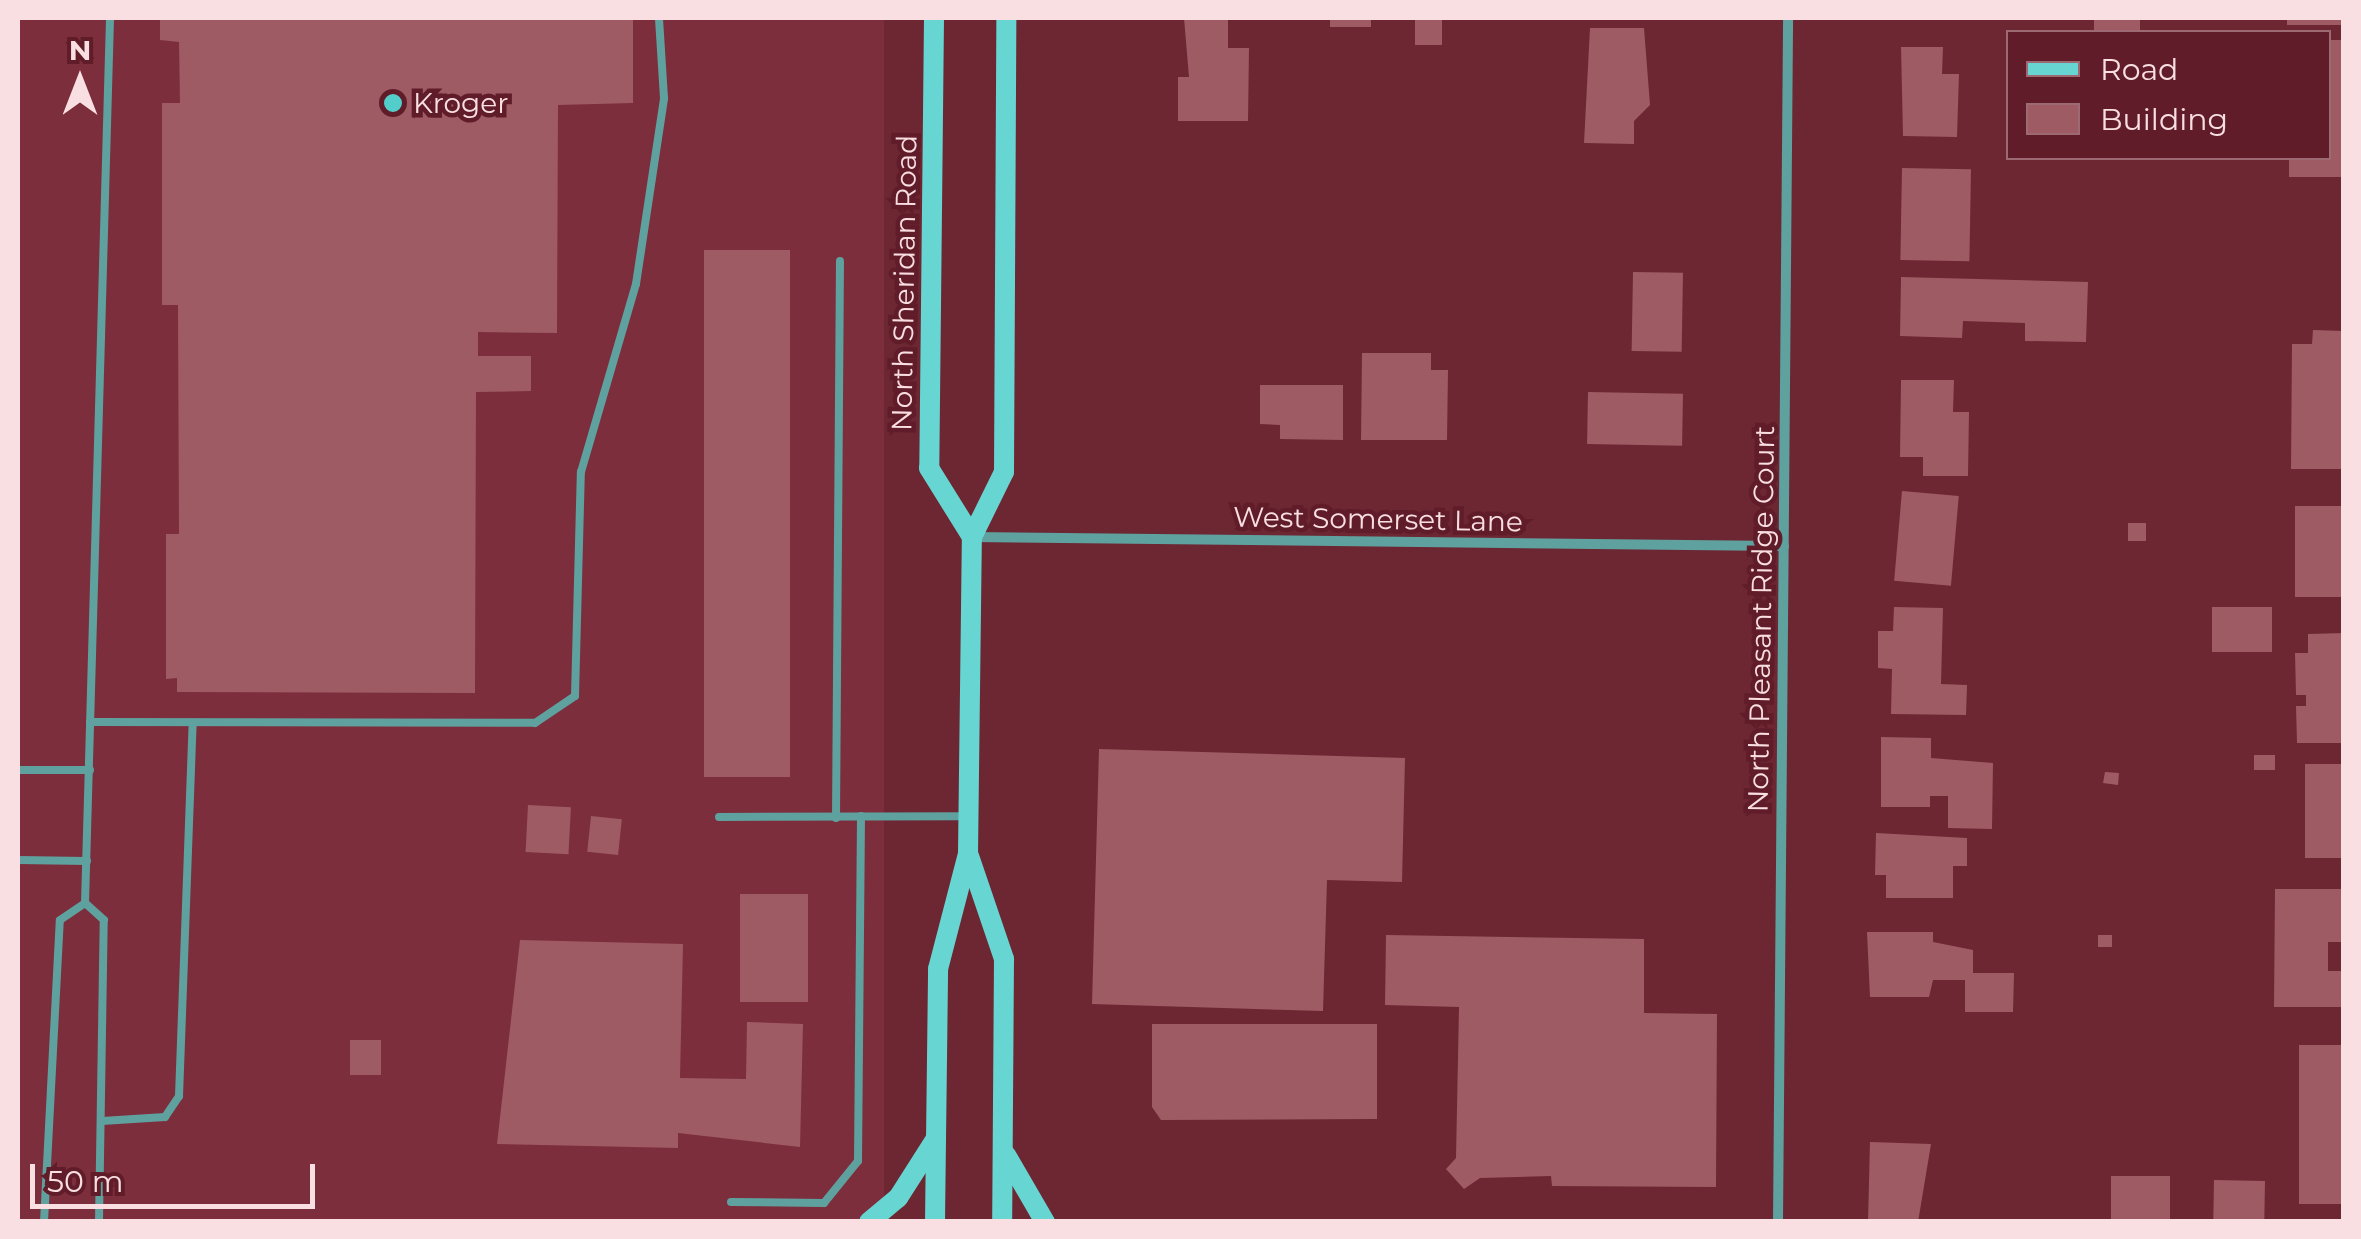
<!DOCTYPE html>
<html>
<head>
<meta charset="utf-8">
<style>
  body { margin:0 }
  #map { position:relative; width:2361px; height:1239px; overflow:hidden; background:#6c2733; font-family:Montserrat,sans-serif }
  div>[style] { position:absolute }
  .built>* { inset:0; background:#7c2e3c; transform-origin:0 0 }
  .building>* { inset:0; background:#9f5b64; transform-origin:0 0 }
  .lane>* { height:8px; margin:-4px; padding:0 4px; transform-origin:4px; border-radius:4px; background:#5fa19e }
  .street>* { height:10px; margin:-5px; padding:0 5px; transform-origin:5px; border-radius:5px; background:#5fa19e }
  .secondary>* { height:20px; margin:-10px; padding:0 10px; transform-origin:10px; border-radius:10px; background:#67d6d2 }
  .dots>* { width:28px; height:28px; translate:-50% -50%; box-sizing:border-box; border:5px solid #601c29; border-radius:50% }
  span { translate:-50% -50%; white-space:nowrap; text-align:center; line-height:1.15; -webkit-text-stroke:9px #601c29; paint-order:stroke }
  .poi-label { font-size:28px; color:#f9dfe1 }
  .left { translate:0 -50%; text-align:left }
  .street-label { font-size:28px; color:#f9dfe1 }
  .frame { position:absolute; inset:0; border:20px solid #f9dfe1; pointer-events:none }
  .legend { position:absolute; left:2006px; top:30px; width:325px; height:130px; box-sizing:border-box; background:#601c29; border:2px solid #9d6a73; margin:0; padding:12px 18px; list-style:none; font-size:30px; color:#f9dfe1 }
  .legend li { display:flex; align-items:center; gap:20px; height:50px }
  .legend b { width:50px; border:2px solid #9d6a73 }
  .north { position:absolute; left:30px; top:30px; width:100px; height:100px; -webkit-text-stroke:8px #601c29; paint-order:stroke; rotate:0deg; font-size:28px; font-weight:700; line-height:40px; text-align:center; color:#f9dfe1 }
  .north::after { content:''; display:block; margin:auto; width:35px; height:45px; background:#f9dfe1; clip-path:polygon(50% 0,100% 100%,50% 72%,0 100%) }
  .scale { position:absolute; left:30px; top:1164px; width:285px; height:45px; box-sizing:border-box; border:5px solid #f9dfe1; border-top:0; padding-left:12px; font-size:30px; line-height:35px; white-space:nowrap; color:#f9dfe1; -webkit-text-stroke:8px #601c29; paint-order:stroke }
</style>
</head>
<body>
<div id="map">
  <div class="built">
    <div style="left:18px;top:18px;width:866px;height:1201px"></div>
  </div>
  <div class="building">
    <div style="clip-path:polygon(160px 18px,633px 18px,633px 103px,558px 105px,557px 333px,478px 332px,478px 356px,531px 356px,531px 391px,476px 392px,475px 693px,177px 692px,177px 678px,166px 679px,166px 534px,179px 534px,178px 305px,162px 305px,162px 103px,180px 103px,179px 42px,160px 40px)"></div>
    <div style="clip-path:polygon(1184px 18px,1228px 18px,1228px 48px,1249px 48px,1248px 121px,1178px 121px,1178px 77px,1189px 77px)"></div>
    <div style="left:1330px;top:18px;width:41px;height:9px"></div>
    <div style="left:1415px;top:18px;width:27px;height:27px"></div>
    <div style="left:2094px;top:18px;width:46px;height:14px"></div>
    <div style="left:2287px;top:18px;width:57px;height:7px"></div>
    <div style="clip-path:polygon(1590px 28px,1644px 28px,1650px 105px,1634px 121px,1634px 144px,1584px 143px)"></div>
    <div style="clip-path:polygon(2328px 40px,2344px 40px,2344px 177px,2289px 177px,2289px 158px,2328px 158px)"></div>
    <div style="clip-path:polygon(1901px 47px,1943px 47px,1942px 74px,1959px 74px,1957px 137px,1903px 136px)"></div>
    <div style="left:1902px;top:168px;width:69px;height:92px;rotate:1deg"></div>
    <div style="left:704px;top:250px;width:86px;height:527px"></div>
    <div style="left:1633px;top:272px;width:50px;height:79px;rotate:1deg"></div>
    <div style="clip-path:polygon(1901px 277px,2088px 282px,2086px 342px,2025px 341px,2025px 323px,1963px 321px,1962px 338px,1900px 336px)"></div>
    <div style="clip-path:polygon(2313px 330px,2344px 331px,2344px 469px,2291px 469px,2292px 344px,2312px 344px)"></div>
    <div style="clip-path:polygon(1362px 353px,1431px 353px,1431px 370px,1448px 370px,1447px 440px,1361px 440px)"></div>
    <div style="clip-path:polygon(1901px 380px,1954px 380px,1953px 412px,1969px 412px,1968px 476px,1923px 476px,1923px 457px,1900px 457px)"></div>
    <div style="clip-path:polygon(1260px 385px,1343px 385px,1343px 440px,1280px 439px,1280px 425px,1260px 424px)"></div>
    <div style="left:1588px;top:392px;width:95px;height:52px;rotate:1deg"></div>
    <div style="left:1902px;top:491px;width:57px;height:90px;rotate:5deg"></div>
    <div style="left:2295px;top:506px;width:49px;height:91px"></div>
    <div style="left:2128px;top:523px;width:18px;height:18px"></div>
    <div style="clip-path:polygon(1894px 607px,1943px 608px,1941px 684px,1967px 685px,1966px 715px,1891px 714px,1892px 669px,1878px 668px,1878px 631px,1893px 631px)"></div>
    <div style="left:2212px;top:607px;width:60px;height:45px"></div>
    <div style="clip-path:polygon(2344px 633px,2344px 743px,2297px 743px,2296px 706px,2306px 706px,2306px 695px,2296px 695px,2295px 653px,2308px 653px,2308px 634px)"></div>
    <div style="clip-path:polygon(1881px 737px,1931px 738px,1931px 758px,1993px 763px,1992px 829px,1948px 828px,1948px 796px,1930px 796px,1930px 807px,1881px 807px)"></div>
    <div style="clip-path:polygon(1099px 749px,1405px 758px,1402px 882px,1327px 880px,1323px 1011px,1092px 1004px)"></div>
    <div style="left:2254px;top:755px;width:21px;height:15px"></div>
    <div style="left:2305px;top:764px;width:39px;height:94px"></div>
    <div style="clip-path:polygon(2105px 772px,2119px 773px,2118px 785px,2103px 783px)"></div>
    <div style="left:528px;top:805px;width:43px;height:47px;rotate:3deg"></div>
    <div style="left:591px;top:816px;width:31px;height:36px;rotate:6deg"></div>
    <div style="clip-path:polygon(1876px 833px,1967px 838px,1967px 866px,1953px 866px,1953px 898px,1886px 898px,1886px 875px,1875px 875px)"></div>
    <div style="clip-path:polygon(2275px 889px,2344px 889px,2344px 942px,2328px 942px,2328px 971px,2344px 971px,2344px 1007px,2274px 1007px)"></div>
    <div style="left:740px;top:894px;width:68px;height:108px"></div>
    <div style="clip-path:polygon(1867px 932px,1933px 932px,1933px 942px,1973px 950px,1973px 973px,2014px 973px,2013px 1012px,1965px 1012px,1965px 980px,1933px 980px,1929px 997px,1870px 997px)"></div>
    <div style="clip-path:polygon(1386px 935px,1644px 939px,1644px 1013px,1717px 1014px,1716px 1187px,1552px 1186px,1551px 1176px,1480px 1178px,1464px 1189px,1446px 1169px,1456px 1158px,1459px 1007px,1385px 1005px)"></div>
    <div style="left:2098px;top:935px;width:14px;height:12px"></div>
    <div style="clip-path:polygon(520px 940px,683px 944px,680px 1078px,746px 1079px,747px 1022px,803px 1024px,800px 1147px,678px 1133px,678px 1148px,497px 1144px)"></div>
    <div style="clip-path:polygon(1152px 1024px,1377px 1024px,1377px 1119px,1161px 1120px,1152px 1107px)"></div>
    <div style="left:350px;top:1040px;width:31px;height:35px"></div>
    <div style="left:2299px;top:1045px;width:45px;height:159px"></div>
    <div style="clip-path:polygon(1870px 1142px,1931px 1144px,1918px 1222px,1868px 1222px)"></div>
    <div style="left:2111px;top:1176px;width:59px;height:44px"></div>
    <div style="left:2214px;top:1180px;width:51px;height:42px;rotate:1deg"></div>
  </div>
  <div class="lane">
    <div style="left:90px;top:722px;width:445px;rotate:0.1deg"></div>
    <div style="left:535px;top:723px;width:48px;rotate:-34deg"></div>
    <div style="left:575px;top:696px;width:224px;rotate:-88.5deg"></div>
    <div style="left:581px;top:472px;width:196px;rotate:-73.7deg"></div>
    <div style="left:636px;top:284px;width:188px;rotate:-81.4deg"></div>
    <div style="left:664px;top:98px;width:80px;rotate:-93.6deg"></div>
    <div style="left:18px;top:770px;width:72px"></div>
    <div style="left:719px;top:817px;width:245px;rotate:-0.2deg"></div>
    <div style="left:836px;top:818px;width:557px;rotate:-89.59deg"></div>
    <div style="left:18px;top:860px;width:69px;rotate:0.8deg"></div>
    <div style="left:102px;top:1121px;width:63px;rotate:-3.6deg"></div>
    <div style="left:165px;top:1117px;width:25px;rotate:-56deg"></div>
    <div style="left:179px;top:1096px;width:373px;rotate:-87.9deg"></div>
    <div style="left:731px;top:1202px;width:93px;rotate:0.6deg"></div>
    <div style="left:824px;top:1203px;width:54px;rotate:-51deg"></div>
    <div style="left:858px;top:1161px;width:345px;rotate:-89.5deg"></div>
    <div style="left:44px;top:1222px;width:302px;rotate:-87deg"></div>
    <div style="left:60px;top:920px;width:30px;rotate:-34deg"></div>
    <div style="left:99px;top:1222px;width:302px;rotate:-89.1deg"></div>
    <div style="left:104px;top:920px;width:25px;rotate:-138deg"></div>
    <div style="left:85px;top:903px;width:885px;rotate:-88.38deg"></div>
  </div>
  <div class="street">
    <div style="left:972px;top:537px;width:812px;rotate:0.64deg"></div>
    <div style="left:1778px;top:1222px;width:1204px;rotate:-89.52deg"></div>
  </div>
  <div class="secondary">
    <div style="left:934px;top:18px;width:450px;rotate:90.6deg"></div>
    <div style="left:929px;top:468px;width:81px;rotate:58.1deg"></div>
    <div style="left:969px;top:856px;width:109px;rotate:71.2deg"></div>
    <div style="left:1004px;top:959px;width:263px;rotate:90.4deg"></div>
    <div style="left:1006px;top:1155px;width:78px;rotate:59.8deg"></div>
    <div style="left:869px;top:1222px;width:38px;rotate:-40deg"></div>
    <div style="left:898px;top:1198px;width:69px;rotate:-57.5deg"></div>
    <div style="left:935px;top:1222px;width:253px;rotate:-89.3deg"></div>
    <div style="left:938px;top:969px;width:119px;rotate:-75.4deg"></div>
    <div style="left:968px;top:854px;width:317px;rotate:-89.3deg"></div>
    <div style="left:972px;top:537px;width:72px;rotate:-63.8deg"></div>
    <div style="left:1004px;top:472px;width:454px;rotate:-89.7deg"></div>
  </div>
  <div class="dots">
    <div style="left:393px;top:103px;background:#53cdca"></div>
  </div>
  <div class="poi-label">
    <span class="left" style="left:413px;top:103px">Kroger</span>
  </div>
  <div class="street-label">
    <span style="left:904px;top:283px;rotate:-89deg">North Sheridan Road</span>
    <span style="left:1378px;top:519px;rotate:1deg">West Somerset Lane</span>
    <span style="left:1761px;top:619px;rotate:-89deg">North Pleasant Ridge Court</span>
  </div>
  <div class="frame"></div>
  <ul class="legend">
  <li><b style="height:12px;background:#67d6d2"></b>Road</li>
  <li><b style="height:28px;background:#9f5b64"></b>Building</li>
  </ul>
  <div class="north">N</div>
  <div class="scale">50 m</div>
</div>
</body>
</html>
